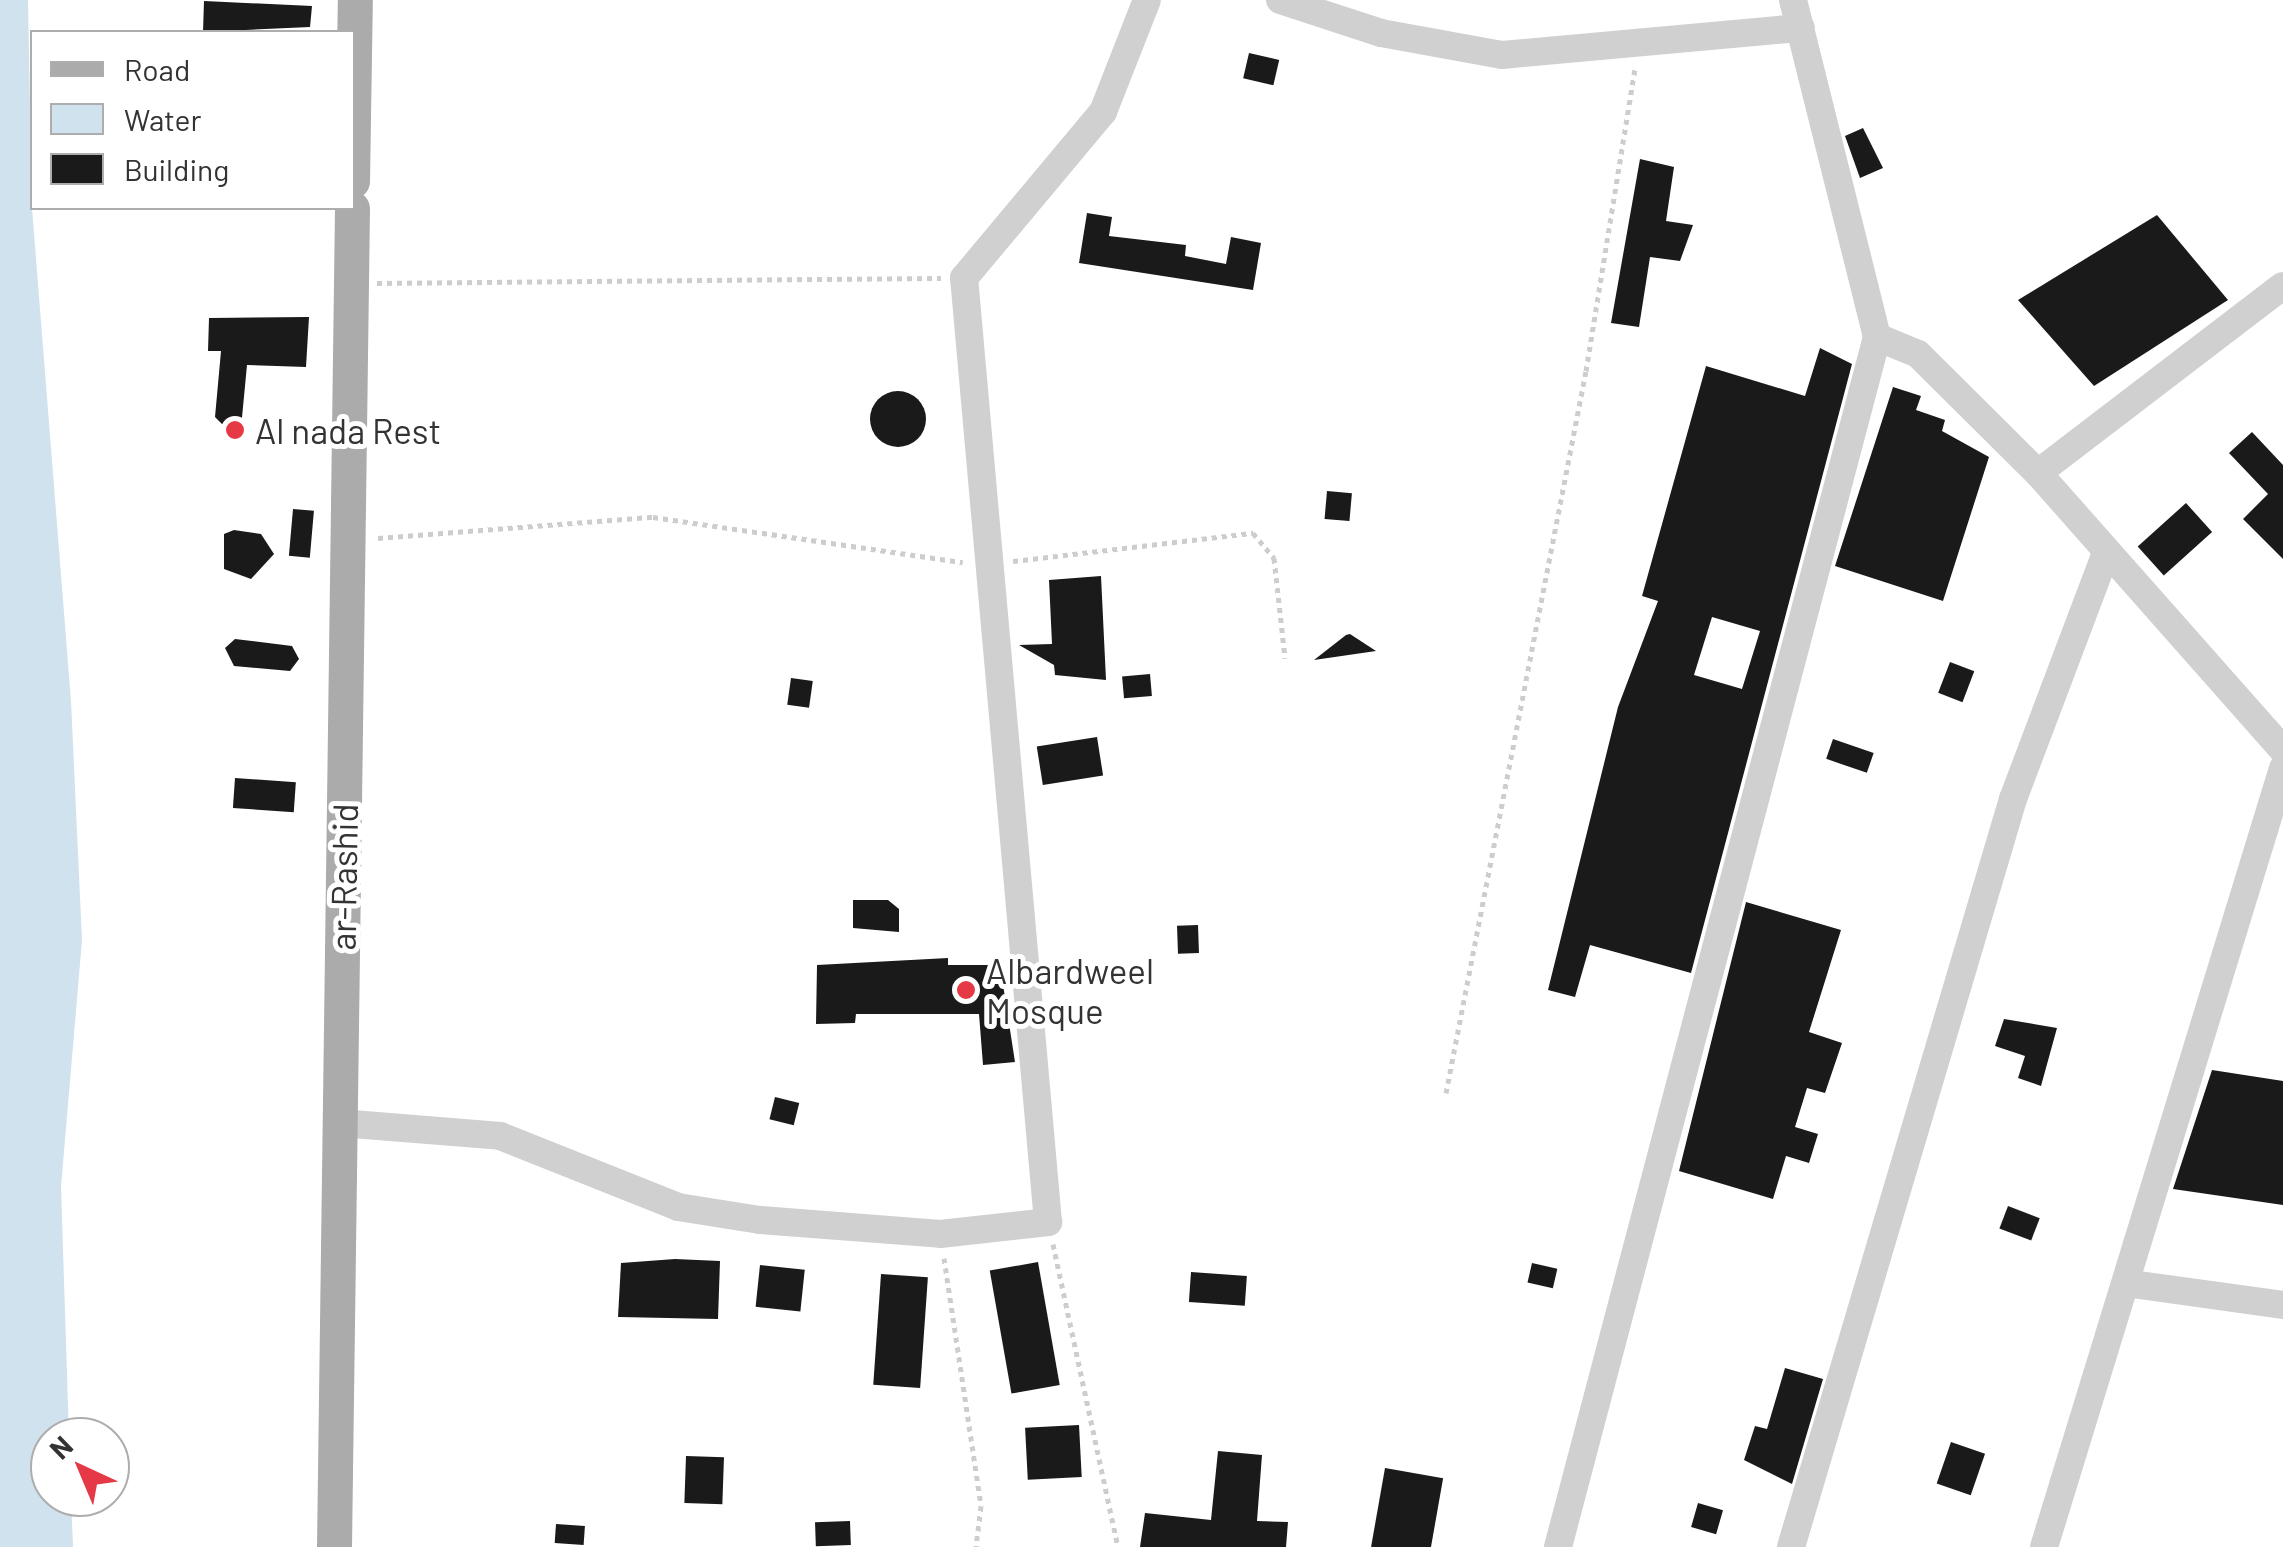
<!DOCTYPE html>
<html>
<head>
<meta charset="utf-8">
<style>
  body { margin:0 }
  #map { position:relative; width:2283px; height:1547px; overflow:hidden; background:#fff; font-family:Barlow,sans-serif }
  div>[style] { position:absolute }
  .water>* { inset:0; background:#cfe2ee }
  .building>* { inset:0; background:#1a1a1a; transform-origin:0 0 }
  .round { border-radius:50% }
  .path>* { height:5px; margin-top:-2.5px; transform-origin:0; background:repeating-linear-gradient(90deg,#cdcdcd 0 5px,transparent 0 10px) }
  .minor>* { height:28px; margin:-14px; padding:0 14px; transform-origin:14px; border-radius:14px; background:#d0d0d0 }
  .major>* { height:35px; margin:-17.5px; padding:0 17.5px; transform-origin:17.5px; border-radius:17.5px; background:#ababab }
  .dots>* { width:28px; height:28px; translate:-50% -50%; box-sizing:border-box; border:5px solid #fff; border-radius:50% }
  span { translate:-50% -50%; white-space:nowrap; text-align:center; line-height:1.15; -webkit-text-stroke:10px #fff; paint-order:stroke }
  .poi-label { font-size:35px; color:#333 }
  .left { translate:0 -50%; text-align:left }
  .street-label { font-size:35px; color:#333 }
  .legend { position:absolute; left:30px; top:30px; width:325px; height:180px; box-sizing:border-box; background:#fff; border:2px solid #adadad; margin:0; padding:12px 18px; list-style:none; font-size:30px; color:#333 }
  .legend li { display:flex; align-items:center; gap:20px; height:50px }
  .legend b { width:50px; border:2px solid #adadad }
  .north { position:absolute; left:30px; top:1417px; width:100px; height:100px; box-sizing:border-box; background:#fff; border:2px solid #adadad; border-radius:50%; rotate:316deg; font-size:28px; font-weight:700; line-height:40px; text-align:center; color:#333 }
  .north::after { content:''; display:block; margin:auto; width:35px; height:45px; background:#e63946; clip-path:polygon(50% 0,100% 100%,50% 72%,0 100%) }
</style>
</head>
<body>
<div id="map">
  <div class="water">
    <div style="clip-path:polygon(0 0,28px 0,32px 208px,71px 701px,82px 940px,61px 1187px,69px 1437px,50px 1437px,50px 1497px,71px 1497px,73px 1547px,0 1547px)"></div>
  </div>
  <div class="building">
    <div style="clip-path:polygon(204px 1px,312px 6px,310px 27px,203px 32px)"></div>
    <div style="left:1249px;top:53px;width:31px;height:26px;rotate:13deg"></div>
    <div style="clip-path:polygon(1863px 128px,1883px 168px,1860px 178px,1845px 136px)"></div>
    <div style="clip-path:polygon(1640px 159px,1674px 167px,1666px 221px,1693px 225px,1680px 261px,1650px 257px,1639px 327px,1611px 323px)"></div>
    <div style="clip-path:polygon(1087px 213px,1112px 217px,1109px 236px,1186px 245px,1185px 256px,1226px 264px,1231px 237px,1261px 243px,1253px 290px,1079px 263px)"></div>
    <div style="clip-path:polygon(2157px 215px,2228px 300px,2094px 386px,2018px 300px)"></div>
    <div style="clip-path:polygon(309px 317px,306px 367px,247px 365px,241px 428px,225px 427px,215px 417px,221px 351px,208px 351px,209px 318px)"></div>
    <div style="clip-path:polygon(evenodd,1820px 348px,1852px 364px,1691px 973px,1590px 945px,1575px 997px,1548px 990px,1618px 707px,1658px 601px,1642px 596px,1706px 366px,1805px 396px,1820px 348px,1712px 617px,1760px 631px,1742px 689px,1694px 675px,1712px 617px)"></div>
    <div style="clip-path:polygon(1893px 387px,1921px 396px,1916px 410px,1945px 420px,1942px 431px,1989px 457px,1943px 601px,1835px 566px)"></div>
    <div class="round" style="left:870px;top:391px;width:56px;height:56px"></div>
    <div style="clip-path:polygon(2252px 432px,2283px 465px,2283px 559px,2243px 519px,2268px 494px,2229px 453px)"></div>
    <div style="left:1327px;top:491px;width:25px;height:28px;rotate:5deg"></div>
    <div style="left:2186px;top:503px;width:39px;height:65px;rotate:48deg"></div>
    <div style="left:293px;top:509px;width:21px;height:47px;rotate:5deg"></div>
    <div style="clip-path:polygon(234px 530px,261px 534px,274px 554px,251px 579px,224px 569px,224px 534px)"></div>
    <div style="clip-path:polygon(1101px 576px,1106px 680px,1055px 675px,1054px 665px,1019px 645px,1052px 644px,1049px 580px)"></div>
    <div style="clip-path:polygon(1350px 634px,1376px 651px,1314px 660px,1346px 635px)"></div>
    <div style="clip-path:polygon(235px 639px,292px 646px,299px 659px,290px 671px,234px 666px,225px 648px)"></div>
    <div style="left:1950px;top:662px;width:26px;height:33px;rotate:21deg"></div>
    <div style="left:1150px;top:674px;width:22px;height:28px;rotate:85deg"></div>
    <div style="left:791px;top:678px;width:22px;height:27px;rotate:8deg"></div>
    <div style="left:1097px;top:737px;width:39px;height:61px;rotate:81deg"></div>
    <div style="left:1833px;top:739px;width:43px;height:21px;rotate:19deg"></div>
    <div style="left:235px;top:778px;width:61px;height:30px;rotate:4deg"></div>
    <div style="clip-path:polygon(853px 900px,888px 900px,899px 909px,899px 932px,853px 928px)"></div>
    <div style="clip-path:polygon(1746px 902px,1841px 930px,1809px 1032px,1842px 1043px,1825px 1093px,1807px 1088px,1795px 1127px,1818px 1134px,1809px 1163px,1786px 1156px,1773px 1199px,1679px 1171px)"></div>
    <div style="left:1198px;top:925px;width:28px;height:21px;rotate:88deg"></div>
    <div style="clip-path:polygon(948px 958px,948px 965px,1000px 965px,1015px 1062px,983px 1065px,979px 1014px,856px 1014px,855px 1023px,816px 1024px,817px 965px)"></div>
    <div style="clip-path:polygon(2004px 1019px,2057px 1028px,2041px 1086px,2018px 1078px,2025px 1056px,1995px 1046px)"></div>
    <div style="clip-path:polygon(2212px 1070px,2283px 1081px,2283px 1205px,2173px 1189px)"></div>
    <div style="left:775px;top:1097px;width:25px;height:23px;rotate:14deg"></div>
    <div style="left:2008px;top:1206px;width:34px;height:24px;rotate:21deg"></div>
    <div style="clip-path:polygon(675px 1259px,720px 1261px,718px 1319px,618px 1317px,621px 1263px)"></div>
    <div style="left:1038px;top:1262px;width:125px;height:49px;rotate:80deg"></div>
    <div style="left:1532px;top:1263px;width:26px;height:20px;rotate:13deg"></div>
    <div style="left:760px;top:1265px;width:45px;height:42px;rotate:6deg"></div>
    <div style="left:1191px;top:1272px;width:56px;height:30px;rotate:4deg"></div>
    <div style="left:881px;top:1274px;width:47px;height:111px;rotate:4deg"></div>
    <div style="clip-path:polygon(1785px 1368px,1823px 1379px,1792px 1484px,1744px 1460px,1755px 1426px,1767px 1429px)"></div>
    <div style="left:1079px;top:1425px;width:52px;height:54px;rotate:87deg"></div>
    <div style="left:1951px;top:1442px;width:36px;height:44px;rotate:19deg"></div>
    <div style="clip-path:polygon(1218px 1451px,1262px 1455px,1257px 1521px,1288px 1522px,1286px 1547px,1140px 1547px,1145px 1513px,1211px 1520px)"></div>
    <div style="left:686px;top:1456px;width:38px;height:47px;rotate:2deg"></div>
    <div style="left:1385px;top:1468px;width:59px;height:80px;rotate:10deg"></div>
    <div style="left:1698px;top:1503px;width:26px;height:25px;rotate:16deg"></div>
    <div style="left:850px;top:1521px;width:24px;height:35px;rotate:88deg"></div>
    <div style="left:556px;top:1524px;width:29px;height:19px;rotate:4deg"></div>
  </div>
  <div class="path">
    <div style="left:377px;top:283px;width:564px;rotate:-0.51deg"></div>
    <div style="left:378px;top:538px;width:276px;rotate:-4.4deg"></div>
    <div style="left:653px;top:517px;width:313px;rotate:8.3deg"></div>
    <div style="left:1013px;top:561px;width:242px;rotate:-6.7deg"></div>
    <div style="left:1253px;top:533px;width:33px;rotate:50deg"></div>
    <div style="left:1274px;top:558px;width:101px;rotate:83.7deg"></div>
    <div style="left:1446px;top:1093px;width:735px;rotate:-79.03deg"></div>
    <div style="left:1586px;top:371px;width:308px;rotate:-80.8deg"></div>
    <div style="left:1053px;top:1244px;width:310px;rotate:77.9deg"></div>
    <div style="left:944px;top:1258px;width:251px;rotate:81.5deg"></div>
    <div style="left:981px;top:1506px;width:41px;rotate:97deg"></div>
  </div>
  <div class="minor">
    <div style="left:1280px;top:0;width:106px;rotate:18.1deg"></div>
    <div style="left:1381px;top:33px;width:123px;rotate:10.3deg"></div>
    <div style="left:1502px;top:55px;width:300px;rotate:-5.2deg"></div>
    <div style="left:1793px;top:0;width:347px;rotate:76deg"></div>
    <div style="left:1877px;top:337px;width:44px;rotate:22.5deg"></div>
    <div style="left:1918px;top:354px;width:169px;rotate:44.8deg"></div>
    <div style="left:2038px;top:473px;width:370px;rotate:48.5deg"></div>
    <div style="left:2038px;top:473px;width:308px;rotate:-37.4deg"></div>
    <div style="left:340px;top:1123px;width:161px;rotate:4.6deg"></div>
    <div style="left:500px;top:1136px;width:192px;rotate:21.7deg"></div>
    <div style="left:678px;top:1207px;width:83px;rotate:9deg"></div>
    <div style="left:760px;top:1220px;width:181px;rotate:4.4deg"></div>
    <div style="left:940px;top:1234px;width:109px;rotate:-6.3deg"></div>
    <div style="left:1048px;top:1222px;width:948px;rotate:-95.08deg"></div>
    <div style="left:964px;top:278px;width:217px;rotate:-50.1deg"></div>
    <div style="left:1103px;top:112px;width:120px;rotate:-68.6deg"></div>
    <div style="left:2132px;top:1284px;width:152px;rotate:7.9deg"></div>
    <div style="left:1558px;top:1547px;width:1251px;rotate:-75.23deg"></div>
    <div style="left:1791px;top:1547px;width:780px;rotate:-73.47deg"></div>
    <div style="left:2013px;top:799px;width:260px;rotate:-69.3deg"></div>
    <div style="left:2044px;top:1547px;width:815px;rotate:-72.94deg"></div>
  </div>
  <div class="major">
    <div style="left:352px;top:181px;width:181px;rotate:-89.1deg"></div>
    <div style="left:334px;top:1547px;width:1339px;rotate:-89.23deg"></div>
  </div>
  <div class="dots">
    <div style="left:235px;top:430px;background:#e63946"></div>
    <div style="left:966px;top:990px;background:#e63946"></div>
  </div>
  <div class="poi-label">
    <span class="left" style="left:255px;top:430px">Al nada Rest</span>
    <span class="left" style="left:986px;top:990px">Albardweel<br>Mosque</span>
  </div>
  <div class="street-label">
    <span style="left:343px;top:877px;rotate:-89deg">ar-Rashid</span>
  </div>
  <ul class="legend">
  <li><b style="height:12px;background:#ababab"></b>Road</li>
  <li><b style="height:28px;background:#cfe2ee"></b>Water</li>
  <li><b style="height:28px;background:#1a1a1a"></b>Building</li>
  </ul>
  <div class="north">N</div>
</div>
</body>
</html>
